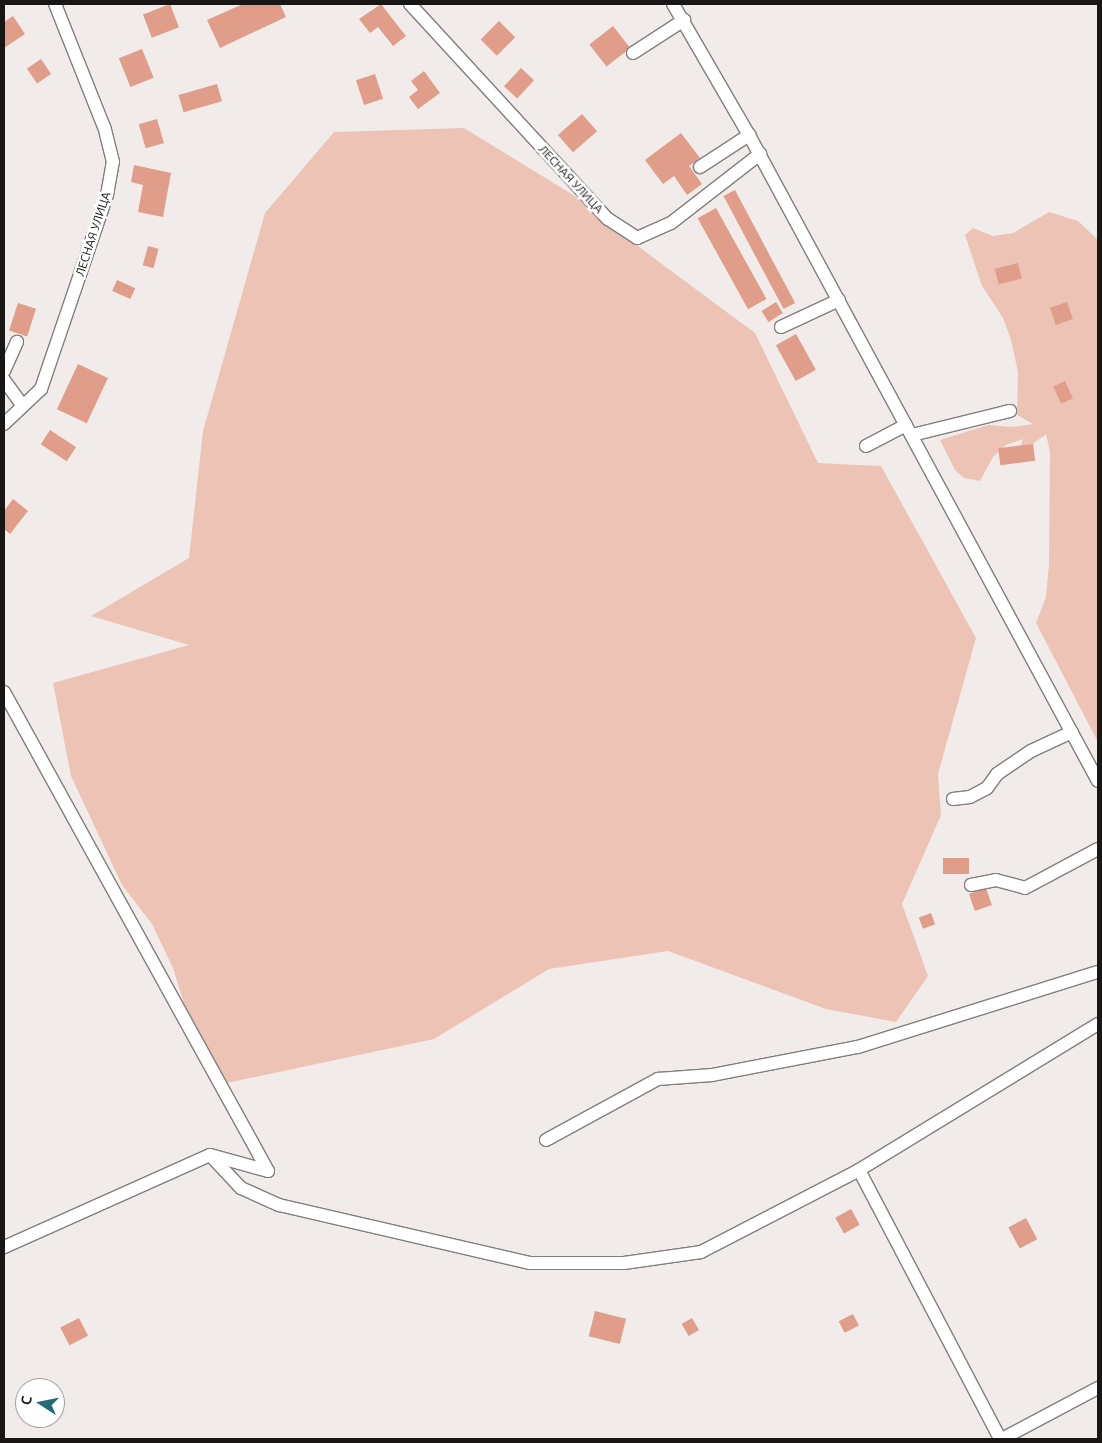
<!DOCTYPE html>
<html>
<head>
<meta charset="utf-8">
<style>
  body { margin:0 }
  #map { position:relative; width:1102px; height:1443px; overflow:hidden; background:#f1ecea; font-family:Ubuntu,sans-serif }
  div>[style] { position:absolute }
  .green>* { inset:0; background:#edc3b6 }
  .building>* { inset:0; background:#df9d8a; transform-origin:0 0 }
  .roads { filter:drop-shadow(1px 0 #827e7d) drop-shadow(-1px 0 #827e7d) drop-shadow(0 1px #827e7d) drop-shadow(0 -1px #827e7d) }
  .minor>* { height:12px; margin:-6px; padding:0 6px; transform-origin:6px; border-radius:6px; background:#fff }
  span { translate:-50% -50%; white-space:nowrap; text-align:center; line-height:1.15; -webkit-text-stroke:5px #fff; paint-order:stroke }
  .street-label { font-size:12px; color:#181716 }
  .frame { position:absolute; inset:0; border:5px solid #181716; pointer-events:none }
  .north { position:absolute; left:15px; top:1378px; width:50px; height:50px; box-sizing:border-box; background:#fff; border:1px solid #a3a2a2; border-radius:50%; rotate:281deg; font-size:14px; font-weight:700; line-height:20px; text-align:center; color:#181716 }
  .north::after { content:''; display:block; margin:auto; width:18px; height:22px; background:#226a77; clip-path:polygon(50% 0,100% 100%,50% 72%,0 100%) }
</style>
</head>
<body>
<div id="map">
  <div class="green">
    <div style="clip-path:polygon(464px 128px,596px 209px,643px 250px,755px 333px,818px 463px,881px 466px,976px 638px,938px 774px,941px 815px,902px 904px,928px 976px,896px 1022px,826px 1009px,668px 951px,549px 969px,434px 1039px,213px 1086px,196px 1042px,173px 968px,152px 924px,122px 885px,71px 776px,53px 683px,189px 645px,91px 616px,189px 558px,203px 431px,265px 213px,334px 132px)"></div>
    <div style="clip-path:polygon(1049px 212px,1078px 221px,1098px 240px,1098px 742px,1036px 623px,1046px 597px,1049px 564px,1050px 452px,1046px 434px,1017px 456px,1023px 439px,1006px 445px,993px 457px,980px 481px,964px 478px,955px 470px,940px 440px,988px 425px,1013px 427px,1033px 424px,1017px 415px,1018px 372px,1011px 340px,1003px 318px,982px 286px,965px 235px,973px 228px,993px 236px,1013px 233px)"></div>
  </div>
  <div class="building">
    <div style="left:170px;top:4px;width:25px;height:29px;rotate:69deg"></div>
    <div style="clip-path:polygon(243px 4px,280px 4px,286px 17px,220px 48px,207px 20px)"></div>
    <div style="clip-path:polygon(381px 4px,406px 36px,393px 46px,378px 27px,370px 33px,359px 19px)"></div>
    <div style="clip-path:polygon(13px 16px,25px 34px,4px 48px,4px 22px)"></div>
    <div style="left:499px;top:21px;width:23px;height:26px;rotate:45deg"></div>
    <div style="left:613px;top:26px;width:28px;height:30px;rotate:52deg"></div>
    <div style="left:142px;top:49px;width:31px;height:25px;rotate:68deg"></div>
    <div style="left:41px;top:59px;width:18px;height:17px;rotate:56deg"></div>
    <div style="left:521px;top:68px;width:18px;height:25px;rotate:43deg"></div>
    <div style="clip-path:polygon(424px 71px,440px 93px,418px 109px,409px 97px,418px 90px,411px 81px)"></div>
    <div style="left:375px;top:74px;width:26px;height:20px;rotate:72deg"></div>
    <div style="left:217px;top:84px;width:18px;height:40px;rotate:74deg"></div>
    <div style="left:582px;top:114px;width:23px;height:32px;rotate:49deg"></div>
    <div style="left:157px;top:119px;width:25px;height:19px;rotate:74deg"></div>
    <div style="clip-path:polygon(681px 133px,700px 158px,689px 166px,702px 184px,687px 195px,674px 176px,663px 184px,645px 160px)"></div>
    <div style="clip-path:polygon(134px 165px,171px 173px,163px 217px,138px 212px,143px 185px,131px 182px)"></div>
    <div style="left:735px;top:190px;width:128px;height:13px;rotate:62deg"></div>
    <div style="left:716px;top:208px;width:104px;height:21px;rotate:61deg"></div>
    <div style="left:148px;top:246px;width:11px;height:20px;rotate:15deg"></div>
    <div style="left:1018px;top:263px;width:16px;height:24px;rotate:76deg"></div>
    <div style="left:117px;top:280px;width:20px;height:12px;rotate:24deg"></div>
    <div style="left:776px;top:302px;width:13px;height:17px;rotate:58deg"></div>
    <div style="left:1067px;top:302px;width:18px;height:18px;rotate:71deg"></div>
    <div style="left:18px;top:303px;width:19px;height:29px;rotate:18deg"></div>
    <div style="left:796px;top:334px;width:41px;height:23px;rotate:61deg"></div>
    <div style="left:78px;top:364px;width:33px;height:50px;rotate:25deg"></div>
    <div style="left:1065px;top:381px;width:19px;height:13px;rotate:65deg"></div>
    <div style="left:50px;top:430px;width:31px;height:17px;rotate:33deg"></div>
    <div style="left:1033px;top:444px;width:17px;height:35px;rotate:83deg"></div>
    <div style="clip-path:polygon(13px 499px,28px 511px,10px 534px,4px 529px,4px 511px)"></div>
    <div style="left:943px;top:858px;width:26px;height:16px"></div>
    <div style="left:986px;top:888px;width:18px;height:18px;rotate:71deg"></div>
    <div style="left:931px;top:913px;width:12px;height:13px;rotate:70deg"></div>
    <div style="left:851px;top:1209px;width:18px;height:18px;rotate:61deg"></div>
    <div style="left:1026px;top:1218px;width:24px;height:20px;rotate:62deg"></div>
    <div style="left:595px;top:1311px;width:32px;height:26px;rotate:14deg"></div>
    <div style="left:853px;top:1314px;width:13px;height:16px;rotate:63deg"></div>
    <div style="left:79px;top:1318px;width:20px;height:21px;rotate:63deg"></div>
    <div style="left:692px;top:1318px;width:14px;height:12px;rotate:60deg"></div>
  </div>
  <div class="roads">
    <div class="minor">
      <div style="left:410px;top:4px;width:292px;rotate:47.4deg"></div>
      <div style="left:608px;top:219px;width:35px;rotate:33deg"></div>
      <div style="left:637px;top:238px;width:37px;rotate:-24deg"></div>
      <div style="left:671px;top:223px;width:113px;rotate:-37.8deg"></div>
      <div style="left:673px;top:4px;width:151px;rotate:59.9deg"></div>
      <div style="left:749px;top:135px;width:734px;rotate:61.62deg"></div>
      <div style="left:633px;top:53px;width:61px;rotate:-32.9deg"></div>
      <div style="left:700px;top:167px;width:59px;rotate:-33.1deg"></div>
      <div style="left:781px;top:327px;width:64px;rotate:-25deg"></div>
      <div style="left:4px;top:371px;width:32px;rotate:-66deg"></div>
      <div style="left:4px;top:380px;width:32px;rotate:54deg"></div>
      <div style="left:4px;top:424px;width:51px;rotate:-43.4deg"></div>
      <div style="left:41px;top:389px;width:205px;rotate:-71.2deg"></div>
      <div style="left:107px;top:195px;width:34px;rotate:-80deg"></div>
      <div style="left:113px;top:162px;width:36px;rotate:-104deg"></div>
      <div style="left:104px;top:127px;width:132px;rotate:-111.7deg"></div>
      <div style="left:912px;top:435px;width:101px;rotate:-13.8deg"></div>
      <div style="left:866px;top:446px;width:45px;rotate:-27.7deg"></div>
      <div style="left:4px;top:692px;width:547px;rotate:61.14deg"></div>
      <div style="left:268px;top:1171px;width:60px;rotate:-164.6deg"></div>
      <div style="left:210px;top:1155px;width:226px;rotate:155.9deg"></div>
      <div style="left:953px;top:799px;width:17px;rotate:-7deg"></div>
      <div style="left:970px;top:797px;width:19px;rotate:-28deg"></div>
      <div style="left:987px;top:788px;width:17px;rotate:-54deg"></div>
      <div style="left:997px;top:774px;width:41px;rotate:-34.1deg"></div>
      <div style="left:1031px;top:751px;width:45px;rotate:-24.9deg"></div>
      <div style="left:971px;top:885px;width:25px;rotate:-11deg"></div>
      <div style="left:996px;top:880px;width:30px;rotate:15deg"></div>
      <div style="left:1025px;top:888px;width:83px;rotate:-28.1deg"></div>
      <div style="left:546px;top:1140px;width:128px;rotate:-28.6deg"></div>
      <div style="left:658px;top:1079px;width:54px;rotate:-4.2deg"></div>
      <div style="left:712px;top:1075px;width:149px;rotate:-10.9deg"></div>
      <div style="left:858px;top:1047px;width:251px;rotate:-17.4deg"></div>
      <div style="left:210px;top:1155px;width:45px;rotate:46.8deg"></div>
      <div style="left:241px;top:1188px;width:42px;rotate:24.1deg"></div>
      <div style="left:279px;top:1205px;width:258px;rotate:13deg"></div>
      <div style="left:530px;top:1263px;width:94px"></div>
      <div style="left:624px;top:1263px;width:78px;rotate:-8.1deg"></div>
      <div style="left:701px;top:1252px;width:178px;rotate:-27.4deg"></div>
      <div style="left:859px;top:1170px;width:280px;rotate:-31.4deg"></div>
      <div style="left:859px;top:1170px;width:304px;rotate:62.3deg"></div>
      <div style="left:1002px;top:1439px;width:109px;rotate:-28deg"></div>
    </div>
  </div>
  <div class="street-label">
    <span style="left:571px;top:179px;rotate:47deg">ЛЕСНАЯ УЛИЦА</span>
    <span style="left:93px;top:234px;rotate:-72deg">ЛЕСНАЯ УЛИЦА</span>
  </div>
  <div class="frame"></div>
  <div class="north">С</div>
</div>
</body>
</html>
